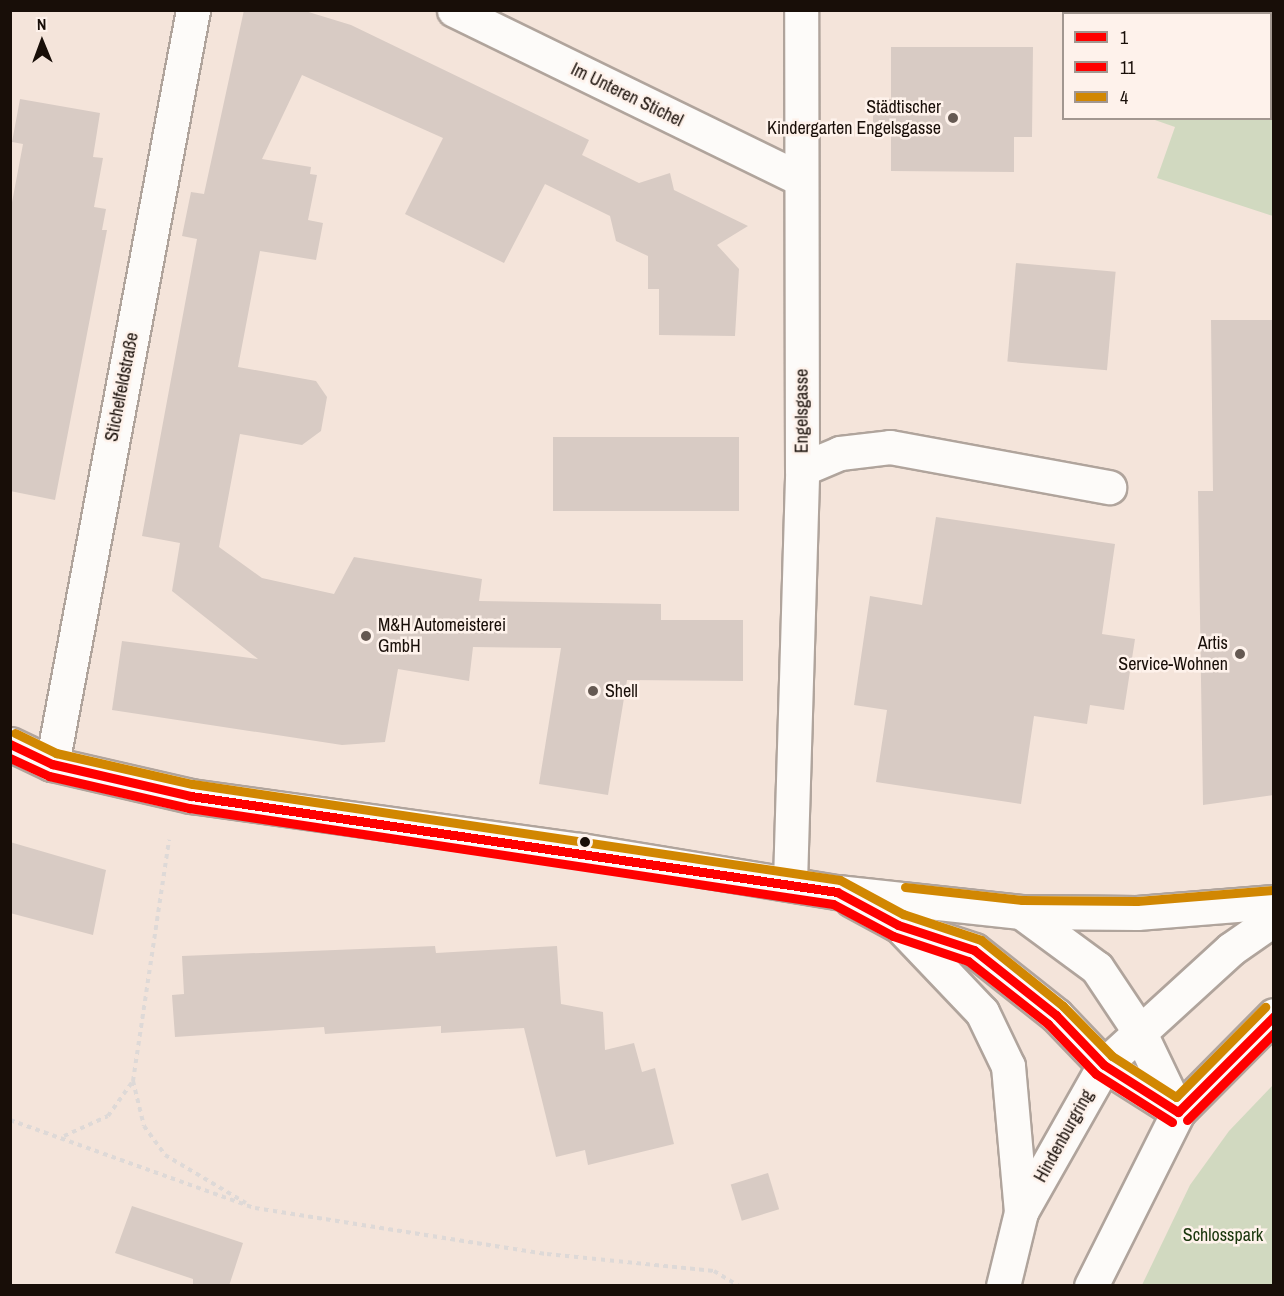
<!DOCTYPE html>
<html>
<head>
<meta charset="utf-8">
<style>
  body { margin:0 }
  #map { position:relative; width:1284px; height:1296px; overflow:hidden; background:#f4e4da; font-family:"Archivo Narrow",sans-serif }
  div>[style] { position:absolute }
  .green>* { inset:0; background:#d1d9c0 }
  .building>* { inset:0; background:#d8cbc4; transform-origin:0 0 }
  .path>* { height:4px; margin-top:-2px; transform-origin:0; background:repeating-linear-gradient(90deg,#ded9d7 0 4.5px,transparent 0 9px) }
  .roads { filter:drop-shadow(2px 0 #b0a49c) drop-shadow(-2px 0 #b0a49c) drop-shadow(0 2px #b0a49c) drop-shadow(0 -2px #b0a49c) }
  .minor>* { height:33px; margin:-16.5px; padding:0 16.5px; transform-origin:16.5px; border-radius:16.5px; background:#fdfbf9 }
  .bus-1>* { height:9px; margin:-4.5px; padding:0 4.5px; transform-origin:4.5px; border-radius:4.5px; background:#f00 }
  .bus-2>* { height:9px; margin:-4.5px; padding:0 4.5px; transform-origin:4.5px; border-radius:4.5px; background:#f00 }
  .bus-3>* { height:9px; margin:-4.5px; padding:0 4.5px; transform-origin:4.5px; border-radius:4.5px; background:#d18702 }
  .dots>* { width:16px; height:16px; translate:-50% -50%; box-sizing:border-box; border:3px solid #fef2eb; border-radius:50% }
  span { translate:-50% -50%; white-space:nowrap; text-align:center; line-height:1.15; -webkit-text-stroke:5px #fef2eb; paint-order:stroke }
  .street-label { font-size:18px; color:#180e08 }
  .poi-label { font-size:18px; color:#180e08 }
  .right { translate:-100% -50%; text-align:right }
  .left { translate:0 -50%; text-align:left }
  .park-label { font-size:18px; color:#19360c }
  .frame { position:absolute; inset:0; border:12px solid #180e08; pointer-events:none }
  .legend { position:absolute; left:1062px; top:12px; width:210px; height:108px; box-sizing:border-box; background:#fef2eb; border:2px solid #a29790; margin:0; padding:8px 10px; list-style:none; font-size:18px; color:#180e08 }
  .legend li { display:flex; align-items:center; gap:12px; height:30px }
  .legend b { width:30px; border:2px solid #a29790 }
  .north { position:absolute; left:12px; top:12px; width:60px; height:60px; -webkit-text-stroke:4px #fef2eb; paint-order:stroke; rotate:359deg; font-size:16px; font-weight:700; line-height:24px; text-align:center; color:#180e08 }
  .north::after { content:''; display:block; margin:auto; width:21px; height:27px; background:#180e08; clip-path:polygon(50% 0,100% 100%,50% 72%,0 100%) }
</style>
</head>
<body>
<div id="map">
  <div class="green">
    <div style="clip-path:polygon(1191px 11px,1273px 11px,1273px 216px,1157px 178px,1175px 127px,1152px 119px,1270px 118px,1270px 14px)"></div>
    <div style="clip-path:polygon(1273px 1085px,1273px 1285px,1142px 1285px,1190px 1185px,1229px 1131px)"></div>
  </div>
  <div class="building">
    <div style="clip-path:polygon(244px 10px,302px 10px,351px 25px,589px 140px,582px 155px,639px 183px,670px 173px,674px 190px,748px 226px,717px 245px,739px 269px,735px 336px,659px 335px,659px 289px,648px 289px,648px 256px,616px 241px,610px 216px,545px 184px,504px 263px,405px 214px,443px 138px,302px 75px,262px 159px,311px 167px,310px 174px,317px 175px,308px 220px,323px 223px,316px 260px,260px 251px,238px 367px,316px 381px,327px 397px,321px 431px,302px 445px,240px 434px,219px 547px,262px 578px,334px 594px,354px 557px,482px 579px,479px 601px,661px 604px,661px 620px,743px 620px,743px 681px,627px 680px,608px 795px,539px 784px,561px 648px,473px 647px,469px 681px,398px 669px,385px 742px,342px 745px,112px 710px,122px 641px,258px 659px,172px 591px,180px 543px,142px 536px,197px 239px,182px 236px,191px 192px,204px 194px)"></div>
    <div style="clip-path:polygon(891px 47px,1033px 47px,1032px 137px,1014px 137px,1014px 172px,891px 171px,891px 136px,873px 136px,873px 99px,891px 99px)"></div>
    <div style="clip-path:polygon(20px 99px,100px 113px,93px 157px,103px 158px,94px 207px,106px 209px,102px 230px,107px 230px,55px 500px,10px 491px,10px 213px,23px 144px,12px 142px)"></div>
    <div style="left:1016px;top:263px;width:100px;height:99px;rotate:5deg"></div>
    <div style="clip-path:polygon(1211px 320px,1274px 320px,1274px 795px,1203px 805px,1198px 491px,1213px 491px)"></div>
    <div style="left:553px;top:437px;width:186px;height:74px"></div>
    <div style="clip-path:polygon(936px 517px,1115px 544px,1102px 634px,1135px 639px,1124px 710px,1090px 705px,1087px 724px,1034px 716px,1021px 804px,876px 782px,887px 710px,854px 705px,870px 596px,922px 605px)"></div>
    <div style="clip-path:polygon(10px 842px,106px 870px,93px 935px,10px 913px)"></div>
    <div style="clip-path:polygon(435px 946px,436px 953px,557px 946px,561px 1004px,603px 1012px,605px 1050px,634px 1043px,642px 1072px,655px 1068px,674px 1144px,588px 1165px,585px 1150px,556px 1157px,524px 1028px,441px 1033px,441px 1026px,325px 1034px,324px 1027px,175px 1037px,172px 995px,184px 994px,182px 956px)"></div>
    <div style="left:768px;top:1173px;width:38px;height:39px;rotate:73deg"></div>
    <div style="clip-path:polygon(132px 1206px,243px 1243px,229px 1286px,193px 1286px,193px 1279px,115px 1253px)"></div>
  </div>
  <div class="path">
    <div style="left:133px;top:1081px;width:46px;rotate:76.3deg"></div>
    <div style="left:144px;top:1126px;width:36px;rotate:54deg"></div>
    <div style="left:165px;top:1155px;width:94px;rotate:30.7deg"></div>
    <div style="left:10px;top:1120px;width:260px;rotate:19.8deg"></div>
    <div style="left:255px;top:1208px;width:296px;rotate:9deg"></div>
    <div style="left:547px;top:1254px;width:168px;rotate:5.8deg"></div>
    <div style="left:714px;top:1271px;width:29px;rotate:31deg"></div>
    <div style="left:64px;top:1136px;width:48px;rotate:-24.4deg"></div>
    <div style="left:108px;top:1116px;width:43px;rotate:-54.5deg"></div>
    <div style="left:133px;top:1081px;width:244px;rotate:-81.5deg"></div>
  </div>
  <div class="roads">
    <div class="minor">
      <div style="left:454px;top:10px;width:385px;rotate:26deg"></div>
      <div style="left:802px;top:469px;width:41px;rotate:-22.8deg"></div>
      <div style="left:840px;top:453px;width:50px;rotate:-6.8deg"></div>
      <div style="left:890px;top:447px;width:223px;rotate:10.4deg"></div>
      <div style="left:10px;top:744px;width:47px;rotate:25.5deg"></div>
      <div style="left:52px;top:764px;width:143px;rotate:13deg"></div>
      <div style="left:191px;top:796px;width:393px;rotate:7.9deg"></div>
      <div style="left:580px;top:850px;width:260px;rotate:9.3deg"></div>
      <div style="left:837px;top:892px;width:185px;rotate:6.2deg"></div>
      <div style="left:1021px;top:912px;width:116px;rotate:0.5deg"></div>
      <div style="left:1137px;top:913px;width:137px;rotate:-4.6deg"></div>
      <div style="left:52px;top:764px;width:767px;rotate:-79.41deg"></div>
      <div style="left:790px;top:882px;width:413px;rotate:-88.3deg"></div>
      <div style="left:802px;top:469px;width:459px;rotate:-90.1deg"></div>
      <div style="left:852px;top:900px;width:52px;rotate:28.5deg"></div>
      <div style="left:898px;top:925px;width:80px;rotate:18.2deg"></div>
      <div style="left:974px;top:950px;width:105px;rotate:38.4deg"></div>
      <div style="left:1056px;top:1015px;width:69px;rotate:46.2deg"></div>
      <div style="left:1104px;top:1065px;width:88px;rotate:32.4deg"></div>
      <div style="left:1021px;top:912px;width:94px;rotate:36.4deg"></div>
      <div style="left:1097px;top:968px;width:76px;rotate:56.3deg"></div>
      <div style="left:1139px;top:1031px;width:90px;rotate:64.3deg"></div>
      <div style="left:902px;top:928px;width:116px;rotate:46.4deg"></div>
      <div style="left:982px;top:1012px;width:60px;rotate:64.3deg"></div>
      <div style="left:1008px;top:1066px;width:147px;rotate:84.9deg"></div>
      <div style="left:1003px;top:1286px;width:76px;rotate:-76.3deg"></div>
      <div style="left:1021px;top:1212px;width:169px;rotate:-60.5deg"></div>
      <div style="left:1104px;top:1065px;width:172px;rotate:-42.4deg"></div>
      <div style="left:1231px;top:949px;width:52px;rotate:-34.9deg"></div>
      <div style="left:1091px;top:1286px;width:195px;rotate:-63.4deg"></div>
      <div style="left:1178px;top:1112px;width:136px;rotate:-45.3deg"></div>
    </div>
  </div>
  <div class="bus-1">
    <div style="left:10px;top:744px;width:47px;rotate:25.5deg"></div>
    <div style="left:52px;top:764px;width:143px;rotate:13deg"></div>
    <div style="left:191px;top:796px;width:653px;rotate:8.45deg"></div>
    <div style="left:837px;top:892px;width:69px;rotate:28.4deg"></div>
    <div style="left:898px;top:925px;width:80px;rotate:18.2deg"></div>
    <div style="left:974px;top:950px;width:105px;rotate:38.4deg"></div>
    <div style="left:1056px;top:1015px;width:69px;rotate:46.2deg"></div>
    <div style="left:1104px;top:1065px;width:88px;rotate:32.4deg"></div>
    <div style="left:1178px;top:1112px;width:136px;rotate:-45deg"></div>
  </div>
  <div class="bus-2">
    <div style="left:10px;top:758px;width:43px;rotate:24.8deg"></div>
    <div style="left:49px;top:776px;width:144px;rotate:12.9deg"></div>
    <div style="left:189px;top:808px;width:651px;rotate:8.48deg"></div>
    <div style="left:833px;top:904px;width:68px;rotate:28.1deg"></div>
    <div style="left:893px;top:936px;width:79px;rotate:18.4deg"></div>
    <div style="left:968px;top:961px;width:102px;rotate:38.2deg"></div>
    <div style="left:1048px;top:1024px;width:69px;rotate:46.2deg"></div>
    <div style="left:1096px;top:1074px;width:90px;rotate:32.3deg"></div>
    <div style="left:1187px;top:1120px;width:123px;rotate:-45deg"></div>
  </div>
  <div class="bus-3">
    <div style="left:15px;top:733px;width:46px;rotate:26deg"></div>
    <div style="left:56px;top:753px;width:140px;rotate:12.8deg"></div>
    <div style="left:193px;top:784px;width:654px;rotate:8.44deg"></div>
    <div style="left:840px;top:880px;width:72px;rotate:28.4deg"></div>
    <div style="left:903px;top:914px;width:82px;rotate:18.4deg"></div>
    <div style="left:981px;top:940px;width:105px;rotate:38.8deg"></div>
    <div style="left:1063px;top:1006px;width:70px;rotate:45.6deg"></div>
    <div style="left:1112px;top:1056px;width:76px;rotate:32.6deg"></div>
    <div style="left:1176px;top:1097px;width:127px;rotate:-45.3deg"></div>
    <div style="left:905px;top:887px;width:118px;rotate:6.3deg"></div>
    <div style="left:1022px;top:900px;width:115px;rotate:0.5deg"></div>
    <div style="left:1137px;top:901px;width:136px;rotate:-4.6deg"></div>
  </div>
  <div class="dots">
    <div style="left:953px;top:118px;background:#655952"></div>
    <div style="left:366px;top:636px;background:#655952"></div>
    <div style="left:1240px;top:654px;background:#655952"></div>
    <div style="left:593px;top:691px;background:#655952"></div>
    <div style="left:585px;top:842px;background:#180e08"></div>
  </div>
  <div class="street-label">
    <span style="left:627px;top:95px;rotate:26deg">Im Unteren Stichel</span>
    <span style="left:122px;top:387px;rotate:-79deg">Stichelfeldstraße</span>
    <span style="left:802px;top:411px;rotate:-90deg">Engelsgasse</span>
    <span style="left:1064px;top:1136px;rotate:-61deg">Hindenburgring</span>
  </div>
  <div class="poi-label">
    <span class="right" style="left:941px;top:118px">Städtischer<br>Kindergarten Engelsgasse</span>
    <span class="left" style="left:378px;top:636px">M&amp;H Automeisterei<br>GmbH</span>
    <span class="right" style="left:1228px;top:654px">Artis<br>Service-Wohnen</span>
    <span class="left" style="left:605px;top:691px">Shell</span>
  </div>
  <div class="park-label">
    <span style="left:1223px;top:1235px">Schlosspark</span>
  </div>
  <div class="frame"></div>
  <ul class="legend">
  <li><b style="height:8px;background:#f00"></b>1</li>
  <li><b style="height:8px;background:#f00"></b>11</li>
  <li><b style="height:8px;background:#d18702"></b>4</li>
  </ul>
  <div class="north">N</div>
</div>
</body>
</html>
